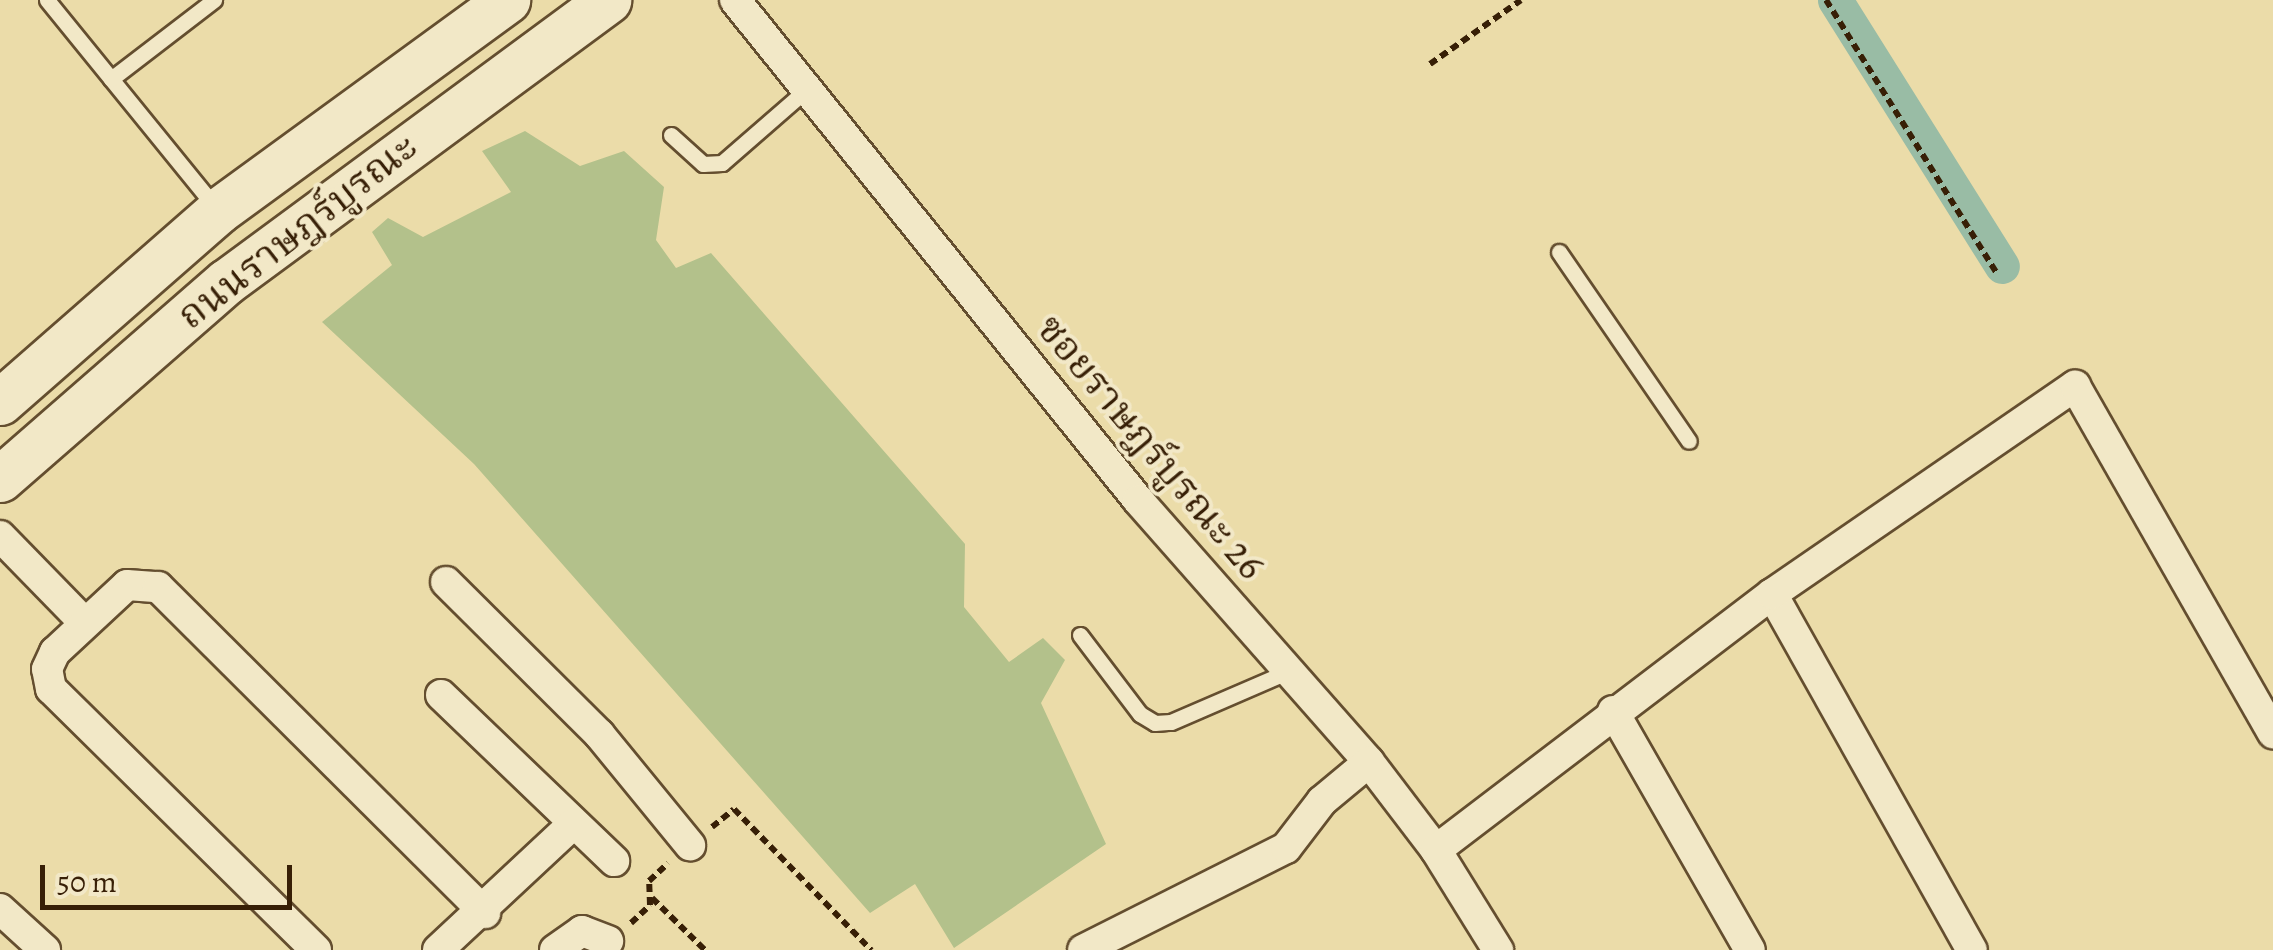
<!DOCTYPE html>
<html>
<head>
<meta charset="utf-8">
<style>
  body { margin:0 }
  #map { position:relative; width:2273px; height:950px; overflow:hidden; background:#ebdca9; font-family:Alegreya,"Noto Serif Thai",serif }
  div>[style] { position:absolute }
  .green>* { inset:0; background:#b3c18b }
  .canal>* { height:35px; margin:-17.5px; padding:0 17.5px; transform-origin:17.5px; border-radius:17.5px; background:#99bca5 }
  .path>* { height:6px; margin-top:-3px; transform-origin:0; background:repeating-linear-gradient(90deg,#371f06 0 8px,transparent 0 13px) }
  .roads { filter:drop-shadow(2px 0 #644e2f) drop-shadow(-2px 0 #644e2f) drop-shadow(0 2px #644e2f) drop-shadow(0 -2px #644e2f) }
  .lane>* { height:15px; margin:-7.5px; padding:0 7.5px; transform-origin:7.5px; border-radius:7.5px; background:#f2e8c7 }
  .street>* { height:30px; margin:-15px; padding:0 15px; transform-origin:15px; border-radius:15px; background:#f2e8c7 }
  .secondary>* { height:45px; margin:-22.5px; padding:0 22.5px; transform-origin:22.5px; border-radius:22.5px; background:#f2e8c7 }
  span { translate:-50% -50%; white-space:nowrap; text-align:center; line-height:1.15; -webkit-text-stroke:8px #f2e8c7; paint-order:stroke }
  .street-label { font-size:40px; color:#371f06 }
  .scale { position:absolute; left:40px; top:865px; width:252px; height:45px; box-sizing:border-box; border:5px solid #371f06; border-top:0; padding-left:12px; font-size:30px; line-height:35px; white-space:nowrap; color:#371f06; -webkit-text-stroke:8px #f2e8c7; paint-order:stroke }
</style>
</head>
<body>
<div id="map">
  <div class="green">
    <div style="clip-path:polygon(525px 131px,580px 166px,624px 151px,664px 187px,656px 240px,676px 268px,711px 253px,965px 544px,964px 607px,1009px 662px,1043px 638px,1065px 660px,1041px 703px,1106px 844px,954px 948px,915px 884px,870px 913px,474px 464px,322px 322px,392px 265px,372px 232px,388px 218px,423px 237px,511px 192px,482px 151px)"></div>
  </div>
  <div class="canal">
    <div style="left:1835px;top:0;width:314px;rotate:57.9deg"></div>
  </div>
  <div class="path">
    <div style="left:1826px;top:0;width:323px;rotate:58deg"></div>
    <div style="left:1430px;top:64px;width:111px;rotate:-35.1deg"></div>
    <div style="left:712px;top:827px;width:28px;rotate:-39deg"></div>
    <div style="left:734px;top:809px;width:197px;rotate:45.8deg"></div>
    <div style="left:652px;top:898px;width:74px;rotate:44.5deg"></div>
    <div style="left:631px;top:923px;width:26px;rotate:-43deg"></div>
    <div style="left:650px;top:905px;width:24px;rotate:-92deg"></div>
    <div style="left:649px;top:881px;width:26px;rotate:-43deg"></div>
  </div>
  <div class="roads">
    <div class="lane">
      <div style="left:47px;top:0;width:268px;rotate:50.9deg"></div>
      <div style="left:111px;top:79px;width:130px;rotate:-37.5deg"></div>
      <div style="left:671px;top:135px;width:43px;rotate:42.2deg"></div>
      <div style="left:703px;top:164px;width:19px;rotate:-3deg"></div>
      <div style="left:722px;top:163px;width:111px;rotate:-41deg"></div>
      <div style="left:1559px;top:252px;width:229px;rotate:55.5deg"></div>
      <div style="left:1080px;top:635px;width:99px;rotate:52.8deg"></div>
      <div style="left:1140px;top:714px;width:17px;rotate:31deg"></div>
      <div style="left:1155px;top:723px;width:16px;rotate:-4deg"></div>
      <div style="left:1171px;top:722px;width:129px;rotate:-23.4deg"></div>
    </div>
    <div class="street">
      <div style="left:735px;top:0;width:642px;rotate:51.13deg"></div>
      <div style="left:1138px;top:500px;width:349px;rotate:48.6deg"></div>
      <div style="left:1369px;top:762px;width:111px;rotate:52.7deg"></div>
      <div style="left:1436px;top:850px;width:118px;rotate:58.2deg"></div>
      <div style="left:0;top:536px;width:119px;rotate:45.7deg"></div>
      <div style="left:446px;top:582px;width:216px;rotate:44.8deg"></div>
      <div style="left:599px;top:734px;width:144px;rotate:50.7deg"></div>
      <div style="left:1772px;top:594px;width:408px;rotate:60.7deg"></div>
      <div style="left:441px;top:695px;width:240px;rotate:43.8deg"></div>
      <div style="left:1613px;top:711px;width:275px;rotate:60.2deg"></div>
      <div style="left:1436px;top:850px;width:422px;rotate:-37.3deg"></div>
      <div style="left:1772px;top:594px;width:368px;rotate:-34.5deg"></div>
      <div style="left:2075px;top:386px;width:400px;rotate:60.3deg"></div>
      <div style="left:0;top:909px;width:61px;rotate:42.3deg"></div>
      <div style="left:316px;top:950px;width:372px;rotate:-135.4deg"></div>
      <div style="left:51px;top:689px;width:20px;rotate:-101deg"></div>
      <div style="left:47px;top:669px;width:19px;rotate:-65deg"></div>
      <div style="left:55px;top:652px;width:98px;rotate:-42.9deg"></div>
      <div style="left:127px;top:585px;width:31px;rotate:4deg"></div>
      <div style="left:158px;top:587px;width:462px;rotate:44.9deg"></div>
      <div style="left:438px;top:950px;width:185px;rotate:-43deg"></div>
      <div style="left:555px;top:950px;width:33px;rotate:-35deg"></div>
      <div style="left:582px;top:931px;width:28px;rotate:21deg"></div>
      <div style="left:1083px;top:950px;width:227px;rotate:-26.7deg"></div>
      <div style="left:1286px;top:848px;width:59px;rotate:-52.5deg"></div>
      <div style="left:1322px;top:801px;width:61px;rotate:-39.7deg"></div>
    </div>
    <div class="secondary">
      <div style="left:0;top:402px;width:290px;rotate:-41.2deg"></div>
      <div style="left:218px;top:211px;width:358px;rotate:-36.1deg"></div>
      <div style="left:0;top:479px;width:300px;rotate:-41.1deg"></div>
      <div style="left:226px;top:282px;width:475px;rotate:-36.4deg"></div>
    </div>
  </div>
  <div class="street-label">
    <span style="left:297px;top:231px;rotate:-38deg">ถนนราษฎร์บูรณะ</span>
    <span style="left:1151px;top:447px;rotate:50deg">ซอยราษฎร์บูรณะ 26</span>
  </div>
  <div class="scale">50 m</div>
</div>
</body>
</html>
